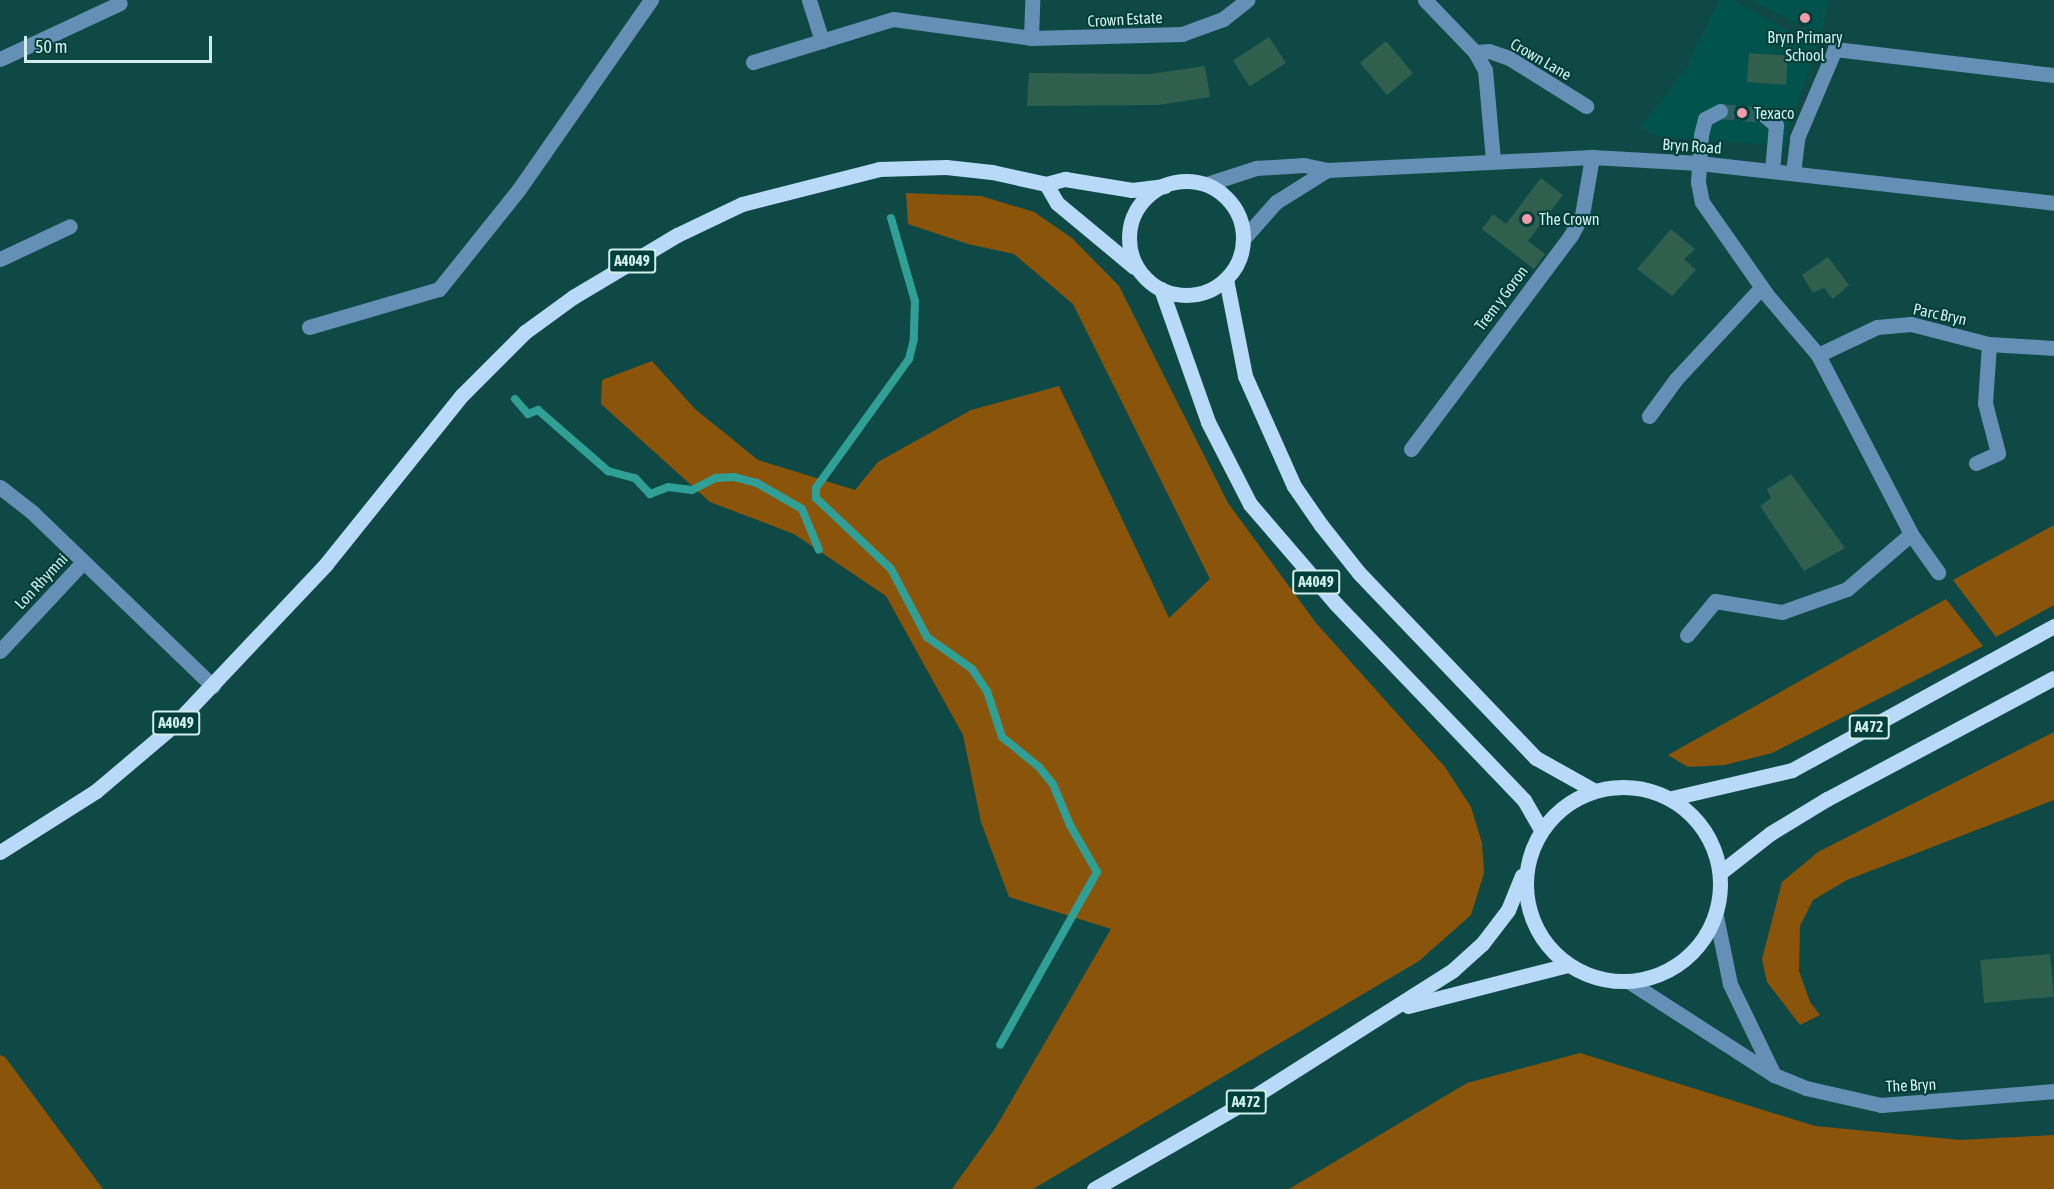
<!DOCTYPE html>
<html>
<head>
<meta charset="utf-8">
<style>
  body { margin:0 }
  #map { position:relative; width:2054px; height:1189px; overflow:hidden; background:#0f4945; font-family:"Asap Condensed",sans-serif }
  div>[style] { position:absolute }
  .built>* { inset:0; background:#03534d }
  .green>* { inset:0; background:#8a550b }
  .stream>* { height:8px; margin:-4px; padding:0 4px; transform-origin:4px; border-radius:4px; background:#309f96 }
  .building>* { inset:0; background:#315f4e; transform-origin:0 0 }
  .minor-tunnel>* { height:15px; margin-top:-7.5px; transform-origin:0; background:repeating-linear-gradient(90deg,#2c625e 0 15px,transparent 0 23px) }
  .minor>* { height:15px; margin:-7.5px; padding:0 7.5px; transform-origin:7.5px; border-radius:7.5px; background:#668fb6 }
  .major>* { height:15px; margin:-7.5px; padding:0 7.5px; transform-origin:7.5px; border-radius:7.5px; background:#b9d9f8 }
  .major>.ring { margin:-7.5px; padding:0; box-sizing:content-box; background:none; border:15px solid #b9d9f8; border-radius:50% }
  .dots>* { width:16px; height:16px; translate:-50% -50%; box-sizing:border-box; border:3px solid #003f3a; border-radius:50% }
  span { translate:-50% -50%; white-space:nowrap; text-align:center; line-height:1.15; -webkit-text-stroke:4.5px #003f3a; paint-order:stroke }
  .shield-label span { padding:2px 4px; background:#003f3a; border:2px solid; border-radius:4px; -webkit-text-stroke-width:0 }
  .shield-label { font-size:15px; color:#d2eeea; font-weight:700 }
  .street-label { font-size:16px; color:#d2eeea }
  .poi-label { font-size:16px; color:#d2eeea }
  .left { translate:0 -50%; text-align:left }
  .scale { position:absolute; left:24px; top:36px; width:188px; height:27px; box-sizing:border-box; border:3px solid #d2eeea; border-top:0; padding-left:8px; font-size:18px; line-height:21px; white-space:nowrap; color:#d2eeea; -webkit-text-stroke:4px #003f3a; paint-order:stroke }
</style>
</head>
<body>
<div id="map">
  <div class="built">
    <div style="clip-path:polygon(1719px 0,1733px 0,1818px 47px,1787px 131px,1786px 146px,1656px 136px,1640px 128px,1687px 66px)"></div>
    <div style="clip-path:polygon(1751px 0,1829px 0,1821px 35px)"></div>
  </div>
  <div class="green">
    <div style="clip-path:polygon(906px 193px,981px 196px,1034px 212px,1072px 238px,1119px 286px,1228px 503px,1316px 623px,1445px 767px,1471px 807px,1482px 843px,1484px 873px,1471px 915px,1419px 961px,1033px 1189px,952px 1189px,996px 1127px,1111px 929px,1009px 897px,981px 822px,963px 735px,886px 596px,794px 534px,710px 502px,601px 404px,602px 380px,652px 361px,695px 409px,758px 460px,855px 490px,878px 462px,971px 410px,1059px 386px,1169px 618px,1210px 579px,1073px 304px,1014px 254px,968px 244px,908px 224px)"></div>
    <div style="clip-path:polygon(2054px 525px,2054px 605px,1996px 637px,1953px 580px)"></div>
    <div style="clip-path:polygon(1946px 599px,1983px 646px,1772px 753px,1725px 765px,1688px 767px,1668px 755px)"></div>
    <div style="clip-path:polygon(2054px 732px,2054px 800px,1847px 880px,1813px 900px,1800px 926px,1799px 971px,1810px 1002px,1820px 1015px,1800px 1025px,1767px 982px,1762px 959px,1782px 882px,1818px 852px)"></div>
    <div style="clip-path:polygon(1580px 1053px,1815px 1126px,1961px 1140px,2054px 1135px,2054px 1189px,1289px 1189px,1467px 1083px)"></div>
    <div style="clip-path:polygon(0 1055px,5px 1057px,103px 1189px,0 1189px)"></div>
  </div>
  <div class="stream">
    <div style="left:891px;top:218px;width:86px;rotate:73.9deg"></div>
    <div style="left:915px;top:301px;width:38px;rotate:92deg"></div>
    <div style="left:914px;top:339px;width:21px;rotate:104deg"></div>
    <div style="left:909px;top:359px;width:159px;rotate:125.8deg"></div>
    <div style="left:816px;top:488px;width:10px;rotate:90deg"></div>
    <div style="left:816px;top:498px;width:103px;rotate:43.4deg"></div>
    <div style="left:891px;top:569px;width:77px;rotate:62.1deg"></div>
    <div style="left:927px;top:637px;width:55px;rotate:35.4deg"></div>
    <div style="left:972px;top:669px;width:27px;rotate:56deg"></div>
    <div style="left:987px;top:691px;width:48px;rotate:71.9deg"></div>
    <div style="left:1002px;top:737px;width:48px;rotate:39deg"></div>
    <div style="left:1039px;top:767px;width:22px;rotate:51deg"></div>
    <div style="left:1053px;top:784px;width:44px;rotate:67.5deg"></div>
    <div style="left:1070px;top:825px;width:54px;rotate:60.1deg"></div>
    <div style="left:1097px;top:872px;width:198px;rotate:119.3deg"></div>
    <div style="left:515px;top:399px;width:20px;rotate:49deg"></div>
    <div style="left:528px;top:414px;width:11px;rotate:-22deg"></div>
    <div style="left:538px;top:410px;width:93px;rotate:41.1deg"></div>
    <div style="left:608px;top:471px;width:28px;rotate:15deg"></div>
    <div style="left:635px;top:478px;width:22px;rotate:47deg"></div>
    <div style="left:650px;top:494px;width:19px;rotate:-21deg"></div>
    <div style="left:668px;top:487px;width:24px;rotate:7deg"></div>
    <div style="left:692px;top:490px;width:27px;rotate:-27deg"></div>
    <div style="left:716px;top:478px;width:18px;rotate:-3deg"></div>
    <div style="left:734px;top:477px;width:24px;rotate:15deg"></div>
    <div style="left:757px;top:483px;width:52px;rotate:30deg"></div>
    <div style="left:802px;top:509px;width:44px;rotate:67.5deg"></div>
  </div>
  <div class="building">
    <div style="left:1269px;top:37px;width:31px;height:43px;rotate:57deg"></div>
    <div style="left:1386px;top:41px;width:42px;height:34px;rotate:50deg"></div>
    <div style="left:1749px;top:53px;width:39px;height:29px;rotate:4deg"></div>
    <div style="clip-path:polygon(1205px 66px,1210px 97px,1158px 105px,1027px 106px,1029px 73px,1150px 74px)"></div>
    <div style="clip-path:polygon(1541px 178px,1563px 195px,1528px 241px,1545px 254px,1534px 269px,1482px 229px,1493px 214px,1506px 224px)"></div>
    <div style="clip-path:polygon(1671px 229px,1695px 249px,1684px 259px,1696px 270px,1672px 296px,1637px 269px)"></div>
    <div style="clip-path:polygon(1828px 257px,1849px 285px,1833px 299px,1824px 288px,1813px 293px,1802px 275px)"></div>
    <div style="clip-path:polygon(1791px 474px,1845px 548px,1804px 571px,1760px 506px,1771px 498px,1767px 489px)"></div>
    <div style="left:2050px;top:954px;width:43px;height:70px;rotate:85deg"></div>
  </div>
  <div class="minor-tunnel">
    <div style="left:1720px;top:111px;width:44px;rotate:5.2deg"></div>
  </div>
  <div class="minor">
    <div style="left:809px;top:0;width:43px;rotate:72.4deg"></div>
    <div style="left:1425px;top:0;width:72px;rotate:46.1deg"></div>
    <div style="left:1475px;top:52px;width:21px;rotate:61deg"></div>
    <div style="left:1485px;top:70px;width:89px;rotate:84.9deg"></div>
    <div style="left:1031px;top:38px;width:38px;rotate:-88deg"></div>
    <div style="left:1475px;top:52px;width:14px;rotate:-4deg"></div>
    <div style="left:1489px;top:51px;width:21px;rotate:19deg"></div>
    <div style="left:1509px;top:58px;width:91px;rotate:31.9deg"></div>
    <div style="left:0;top:59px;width:132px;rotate:-25deg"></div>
    <div style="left:753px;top:62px;width:146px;rotate:-17.1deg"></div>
    <div style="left:893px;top:19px;width:139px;rotate:7.8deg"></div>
    <div style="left:1031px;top:38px;width:151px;rotate:-1.5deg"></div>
    <div style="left:1182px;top:34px;width:44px;rotate:-20.1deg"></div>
    <div style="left:1223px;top:19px;width:31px;rotate:-38deg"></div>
    <div style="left:1720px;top:111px;width:17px;rotate:152deg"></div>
    <div style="left:1705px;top:119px;width:16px;rotate:104deg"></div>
    <div style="left:1701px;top:135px;width:47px;rotate:93.7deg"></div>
    <div style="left:1698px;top:182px;width:20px;rotate:79deg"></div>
    <div style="left:1702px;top:202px;width:113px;rotate:55deg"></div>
    <div style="left:1767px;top:295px;width:79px;rotate:49.6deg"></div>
    <div style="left:1818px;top:355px;width:202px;rotate:62.5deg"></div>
    <div style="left:1911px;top:534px;width:47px;rotate:54.6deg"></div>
    <div style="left:1764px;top:115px;width:16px;rotate:40deg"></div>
    <div style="left:1776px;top:125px;width:46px;rotate:95deg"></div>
    <div style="left:1793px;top:173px;width:35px;rotate:-83deg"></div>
    <div style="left:1797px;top:138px;width:97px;rotate:-66.9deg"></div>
    <div style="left:1835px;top:49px;width:221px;rotate:6.8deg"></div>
    <div style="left:1207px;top:184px;width:52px;rotate:-18.1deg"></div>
    <div style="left:1256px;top:168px;width:48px;rotate:-3.6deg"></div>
    <div style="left:1304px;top:165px;width:24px;rotate:12deg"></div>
    <div style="left:1327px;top:170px;width:265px;rotate:-2.8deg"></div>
    <div style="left:1592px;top:157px;width:107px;rotate:3.2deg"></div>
    <div style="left:1699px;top:163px;width:357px;rotate:6.4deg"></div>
    <div style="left:1244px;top:238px;width:48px;rotate:-48.4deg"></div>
    <div style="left:1276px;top:202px;width:60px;rotate:-32.1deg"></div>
    <div style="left:0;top:259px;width:77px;rotate:-25.2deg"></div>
    <div style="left:309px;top:327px;width:135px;rotate:-16.3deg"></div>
    <div style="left:439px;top:289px;width:128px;rotate:-51.3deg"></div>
    <div style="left:519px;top:189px;width:231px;rotate:-55.1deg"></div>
    <div style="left:1818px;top:355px;width:65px;rotate:-25.4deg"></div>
    <div style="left:1877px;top:327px;width:34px;rotate:-5deg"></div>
    <div style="left:1911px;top:324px;width:81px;rotate:14.4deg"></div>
    <div style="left:1989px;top:344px;width:65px;rotate:3.5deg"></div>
    <div style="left:1649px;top:416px;width:46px;rotate:-53.9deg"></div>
    <div style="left:1676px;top:379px;width:125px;rotate:-47deg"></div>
    <div style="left:1411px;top:449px;width:267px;rotate:-53.2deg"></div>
    <div style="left:1571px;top:235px;width:23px;rotate:-61deg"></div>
    <div style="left:1582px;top:215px;width:59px;rotate:-80.2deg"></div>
    <div style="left:1976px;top:463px;width:24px;rotate:-24deg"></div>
    <div style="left:1998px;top:453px;width:52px;rotate:-104.6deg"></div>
    <div style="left:1985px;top:403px;width:59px;rotate:-86.1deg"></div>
    <div style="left:0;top:487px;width:41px;rotate:38deg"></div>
    <div style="left:32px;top:512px;width:251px;rotate:43.9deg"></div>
    <div style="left:1687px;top:635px;width:44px;rotate:-50.5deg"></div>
    <div style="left:1715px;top:601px;width:68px;rotate:9.3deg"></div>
    <div style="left:1782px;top:612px;width:69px;rotate:-19.5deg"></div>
    <div style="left:1847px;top:589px;width:84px;rotate:-40.7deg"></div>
    <div style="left:0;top:651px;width:122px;rotate:-47deg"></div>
    <div style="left:1716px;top:916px;width:69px;rotate:78.4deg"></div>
    <div style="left:1730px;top:984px;width:101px;rotate:64.2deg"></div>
    <div style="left:1628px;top:981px;width:174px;rotate:32.8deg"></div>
    <div style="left:1774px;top:1075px;width:35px;rotate:22deg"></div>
    <div style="left:1806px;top:1088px;width:77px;rotate:12.8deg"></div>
    <div style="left:1881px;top:1105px;width:174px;rotate:-4.6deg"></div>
  </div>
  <div class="major">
    <div class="ring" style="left:1129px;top:181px;width:99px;height:99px"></div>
    <div style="left:1046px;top:184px;width:22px;rotate:60deg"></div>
    <div style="left:1057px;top:203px;width:100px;rotate:39.7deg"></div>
    <div style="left:1226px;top:279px;width:99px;rotate:78.9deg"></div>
    <div style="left:1245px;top:376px;width:120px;rotate:66deg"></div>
    <div style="left:1294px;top:486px;width:47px;rotate:55.3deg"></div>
    <div style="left:1321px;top:525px;width:61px;rotate:51.6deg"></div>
    <div style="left:1359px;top:573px;width:256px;rotate:46.3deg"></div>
    <div style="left:1536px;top:758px;width:65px;rotate:29.3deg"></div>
    <div style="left:1161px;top:289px;width:141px;rotate:70.5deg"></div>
    <div style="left:1208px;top:422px;width:92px;rotate:62.9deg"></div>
    <div style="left:1250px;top:504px;width:132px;rotate:49.3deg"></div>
    <div style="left:1336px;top:604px;width:272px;rotate:46.2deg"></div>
    <div style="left:1524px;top:800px;width:34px;rotate:60deg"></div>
    <div class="ring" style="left:1526px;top:787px;width:179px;height:179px"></div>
    <div style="left:1672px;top:798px;width:123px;rotate:-13.1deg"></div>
    <div style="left:1792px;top:770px;width:299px;rotate:-28.8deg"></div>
    <div style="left:0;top:852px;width:114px;rotate:-32.4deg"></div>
    <div style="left:96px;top:791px;width:101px;rotate:-40.2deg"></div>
    <div style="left:173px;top:726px;width:223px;rotate:-46.6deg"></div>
    <div style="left:326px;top:564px;width:217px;rotate:-51.2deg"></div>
    <div style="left:462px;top:395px;width:89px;rotate:-45deg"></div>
    <div style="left:525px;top:332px;width:59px;rotate:-36.1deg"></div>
    <div style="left:573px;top:297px;width:121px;rotate:-30.8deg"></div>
    <div style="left:677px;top:235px;width:72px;rotate:-25.5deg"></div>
    <div style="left:742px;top:204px;width:141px;rotate:-14.3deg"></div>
    <div style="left:879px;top:169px;width:67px;rotate:-1.7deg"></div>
    <div style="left:946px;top:167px;width:46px;rotate:6.2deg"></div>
    <div style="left:992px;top:172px;width:55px;rotate:12.5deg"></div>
    <div style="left:1046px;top:184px;width:20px;rotate:-15deg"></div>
    <div style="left:1065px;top:179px;width:68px;rotate:9.3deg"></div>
    <div style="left:1132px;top:190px;width:33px;rotate:-7deg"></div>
    <div style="left:1721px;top:872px;width:63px;rotate:-38deg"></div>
    <div style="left:1771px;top:833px;width:66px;rotate:-31.3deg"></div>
    <div style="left:1827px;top:799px;width:257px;rotate:-28.1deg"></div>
    <div style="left:1408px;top:1006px;width:165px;rotate:-14.4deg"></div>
    <div style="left:1094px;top:1189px;width:171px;rotate:-29.9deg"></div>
    <div style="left:1242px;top:1104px;width:250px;rotate:-32.4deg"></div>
    <div style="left:1453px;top:970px;width:39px;rotate:-42deg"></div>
    <div style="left:1482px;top:944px;width:43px;rotate:-52.6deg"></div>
    <div style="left:1508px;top:910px;width:37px;rotate:-68deg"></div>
  </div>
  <div class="dots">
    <div style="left:1805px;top:18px;background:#f39aab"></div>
    <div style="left:1742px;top:113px;background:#f39aab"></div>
    <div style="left:1527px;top:219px;background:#f39aab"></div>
  </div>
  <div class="shield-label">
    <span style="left:632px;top:261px">A4049</span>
    <span style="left:1316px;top:582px">A4049</span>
    <span style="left:176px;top:723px">A4049</span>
    <span style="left:1869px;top:727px">A472</span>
    <span style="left:1246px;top:1102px">A472</span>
  </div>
  <div class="street-label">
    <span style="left:1125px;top:19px;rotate:-3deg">Crown Estate</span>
    <span style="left:1541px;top:59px;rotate:30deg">Crown Lane</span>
    <span style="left:1692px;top:146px;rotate:4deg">Bryn Road</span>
    <span style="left:1501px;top:298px;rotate:-53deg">Trem y Goron</span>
    <span style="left:1940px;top:314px;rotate:12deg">Parc Bryn</span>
    <span style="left:41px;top:581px;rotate:-47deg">Lon Rhymni</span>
    <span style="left:1911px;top:1085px;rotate:-3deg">The Bryn</span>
  </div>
  <div class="poi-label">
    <span style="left:1805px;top:46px">Bryn Primary<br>School</span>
    <span class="left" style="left:1754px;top:113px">Texaco</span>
    <span class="left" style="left:1539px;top:219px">The Crown</span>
  </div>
  <div class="scale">50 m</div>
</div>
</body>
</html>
